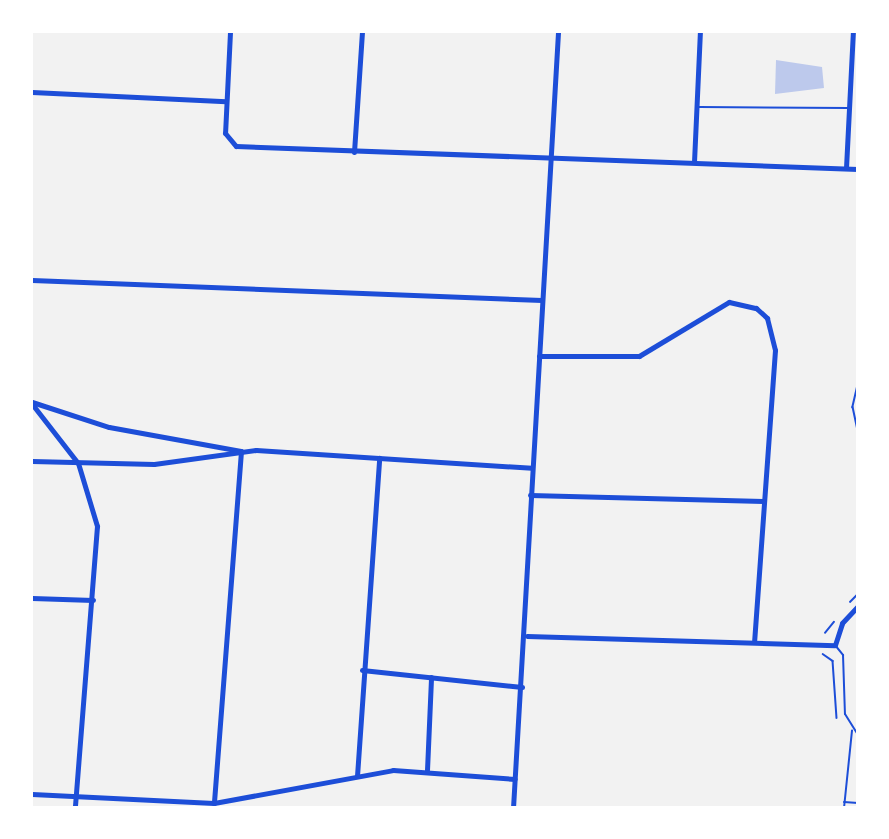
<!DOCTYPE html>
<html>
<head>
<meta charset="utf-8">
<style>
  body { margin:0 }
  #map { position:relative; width:889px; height:839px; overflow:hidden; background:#f2f2f2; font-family:"Varela Round",sans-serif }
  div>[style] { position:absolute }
  .building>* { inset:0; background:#bdc9ec }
  .path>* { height:1.5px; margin:-0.75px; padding:0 0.75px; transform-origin:0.75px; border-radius:0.75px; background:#1d4ed8 }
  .service>* { height:2px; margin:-1px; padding:0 1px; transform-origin:1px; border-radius:1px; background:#1d4ed8 }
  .minor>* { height:5px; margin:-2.5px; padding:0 2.5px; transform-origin:2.5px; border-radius:2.5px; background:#1d4ed8 }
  span { translate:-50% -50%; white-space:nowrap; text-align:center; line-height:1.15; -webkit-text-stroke:4.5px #fff; paint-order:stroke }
  .frame { position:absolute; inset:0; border:33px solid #fff; pointer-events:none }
</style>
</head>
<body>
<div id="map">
  <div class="building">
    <div style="clip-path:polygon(776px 60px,822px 67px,824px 88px,775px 94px)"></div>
  </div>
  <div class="path">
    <div style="left:858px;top:385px;width:23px;rotate:103deg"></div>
    <div style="left:853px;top:407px;width:24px;rotate:78deg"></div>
    <div style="left:850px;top:602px;width:11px;rotate:-45deg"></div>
    <div style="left:825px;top:633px;width:14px;rotate:-51deg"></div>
    <div style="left:823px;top:654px;width:12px;rotate:35deg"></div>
    <div style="left:833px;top:661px;width:57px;rotate:86deg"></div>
  </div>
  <div class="service">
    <div style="left:699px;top:107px;width:150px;rotate:0.4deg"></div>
    <div style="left:835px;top:645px;width:13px;rotate:51deg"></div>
    <div style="left:843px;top:655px;width:59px;rotate:88.1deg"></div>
    <div style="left:845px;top:714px;width:25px;rotate:58deg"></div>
    <div style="left:844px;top:802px;width:14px;rotate:4deg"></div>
    <div style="left:844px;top:808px;width:78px;rotate:-84.1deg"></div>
  </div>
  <div class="minor">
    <div style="left:230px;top:32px;width:101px;rotate:92.8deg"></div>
    <div style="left:225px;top:133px;width:17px;rotate:50deg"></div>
    <div style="left:236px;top:146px;width:622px;rotate:2.12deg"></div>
    <div style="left:32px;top:92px;width:194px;rotate:2.7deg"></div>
    <div style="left:354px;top:152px;width:120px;rotate:-86.2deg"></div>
    <div style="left:694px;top:162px;width:130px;rotate:-87.4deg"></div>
    <div style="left:846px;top:168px;width:136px;rotate:-87.1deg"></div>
    <div style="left:32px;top:280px;width:510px;rotate:2.25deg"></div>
    <div style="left:539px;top:356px;width:100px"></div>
    <div style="left:639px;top:356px;width:105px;rotate:-31deg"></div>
    <div style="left:729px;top:302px;width:28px;rotate:13deg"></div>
    <div style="left:756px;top:308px;width:15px;rotate:42deg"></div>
    <div style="left:767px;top:318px;width:33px;rotate:76deg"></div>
    <div style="left:775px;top:350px;width:291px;rotate:94.1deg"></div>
    <div style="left:32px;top:402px;width:81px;rotate:18deg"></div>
    <div style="left:109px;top:427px;width:134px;rotate:10.3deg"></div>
    <div style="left:241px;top:451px;width:353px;rotate:94.4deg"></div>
    <div style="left:32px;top:404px;width:75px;rotate:52.1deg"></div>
    <div style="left:78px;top:463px;width:66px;rotate:73.2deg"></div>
    <div style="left:97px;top:526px;width:283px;rotate:94.5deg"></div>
    <div style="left:32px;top:461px;width:122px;rotate:1.4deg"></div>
    <div style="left:154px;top:464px;width:103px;rotate:-7.8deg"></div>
    <div style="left:256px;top:450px;width:276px;rotate:3.7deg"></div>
    <div style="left:530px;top:495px;width:233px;rotate:1.5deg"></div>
    <div style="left:32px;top:598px;width:61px;rotate:1.9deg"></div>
    <div style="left:527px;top:636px;width:308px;rotate:1.7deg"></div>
    <div style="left:835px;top:645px;width:23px;rotate:-72deg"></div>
    <div style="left:842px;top:623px;width:23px;rotate:-47deg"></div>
    <div style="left:362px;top:670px;width:161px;rotate:6.1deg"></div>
    <div style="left:427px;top:770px;width:93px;rotate:-87.5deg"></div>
    <div style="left:357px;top:776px;width:319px;rotate:-86deg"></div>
    <div style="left:32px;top:794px;width:182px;rotate:2.8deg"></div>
    <div style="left:214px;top:803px;width:182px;rotate:-10.4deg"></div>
    <div style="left:393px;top:770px;width:122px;rotate:4.2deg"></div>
    <div style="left:513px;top:808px;width:777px;rotate:-86.68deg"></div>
  </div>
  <div class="frame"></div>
</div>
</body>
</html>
